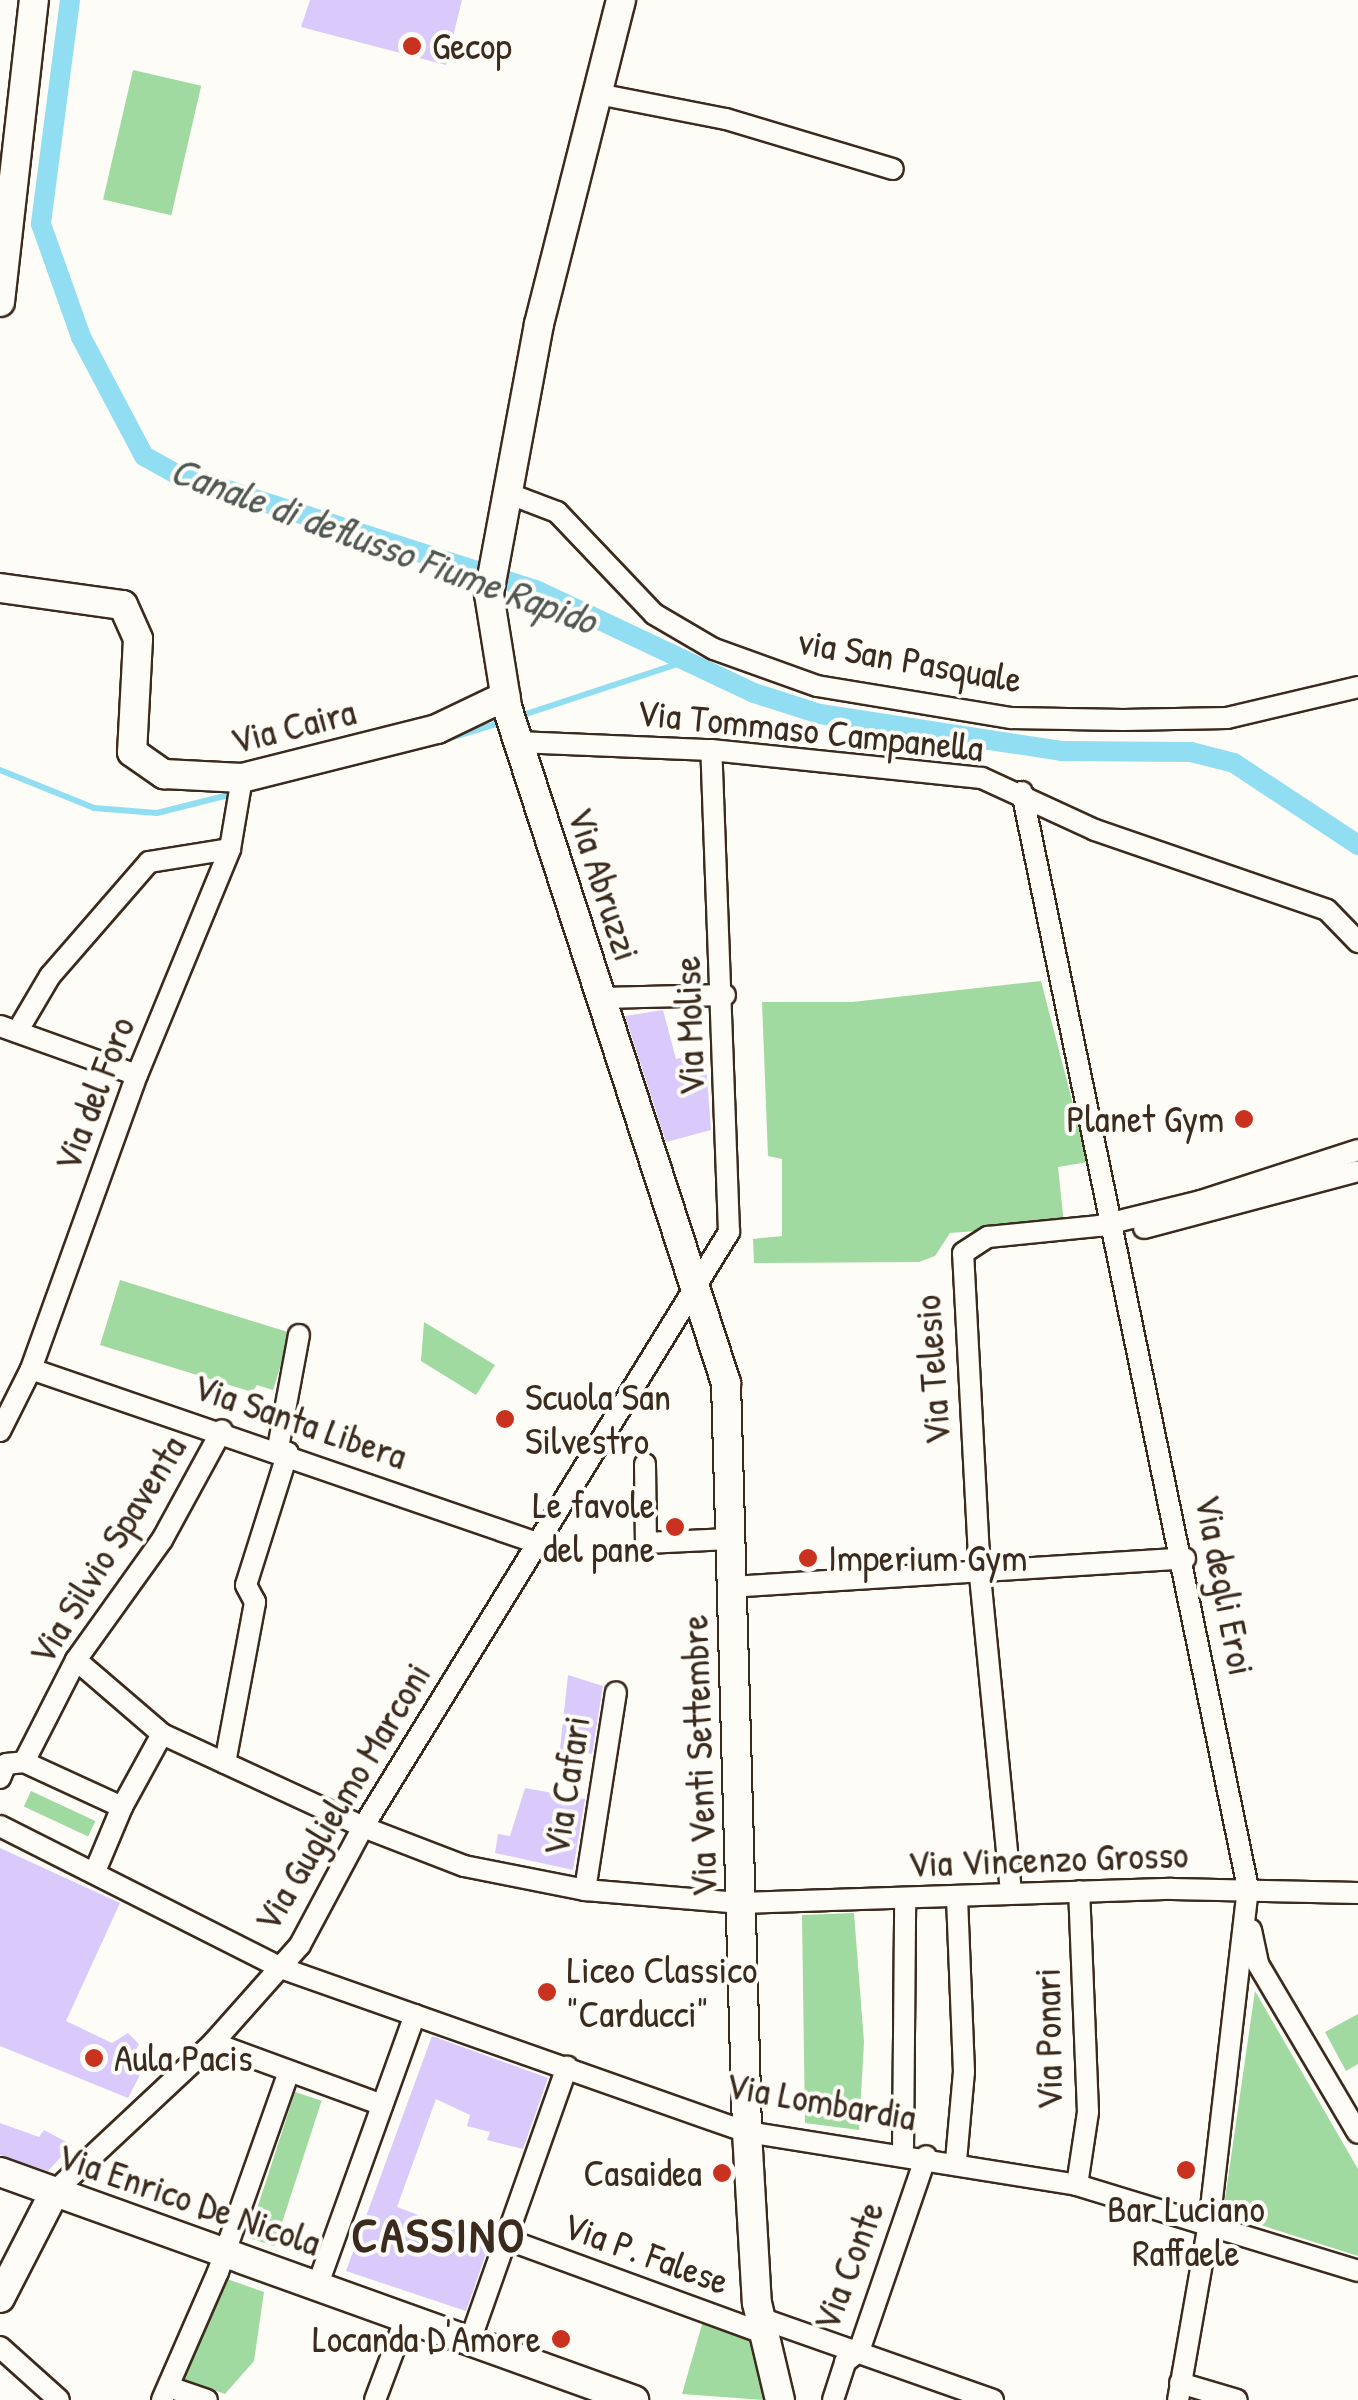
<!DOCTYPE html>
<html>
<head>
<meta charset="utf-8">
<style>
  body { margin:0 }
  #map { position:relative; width:1358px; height:2400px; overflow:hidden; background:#fdfcf7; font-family:"Patrick Hand",sans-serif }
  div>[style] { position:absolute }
  .green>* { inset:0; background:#a0daa0; transform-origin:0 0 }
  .stream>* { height:6px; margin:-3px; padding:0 3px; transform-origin:3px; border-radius:3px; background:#91ddf1 }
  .canal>* { height:20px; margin:-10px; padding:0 10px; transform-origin:10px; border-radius:10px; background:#91ddf1 }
  .building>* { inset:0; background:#d9cafb }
  .roads { filter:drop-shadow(2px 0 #3b2a1e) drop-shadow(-2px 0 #3b2a1e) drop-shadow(0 2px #3b2a1e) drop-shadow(0 -2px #3b2a1e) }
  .street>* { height:20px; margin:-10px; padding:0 10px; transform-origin:10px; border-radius:10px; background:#fdfcf7 }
  .secondary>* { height:28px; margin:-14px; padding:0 14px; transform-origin:14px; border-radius:14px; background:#fdfcf7 }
  .dots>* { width:28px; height:28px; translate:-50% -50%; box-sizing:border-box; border:5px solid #fdfcf7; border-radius:50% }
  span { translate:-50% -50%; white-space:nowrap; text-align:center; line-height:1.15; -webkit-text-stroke:8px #fdfcf7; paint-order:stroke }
  .poi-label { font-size:38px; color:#3b2a1e }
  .left { translate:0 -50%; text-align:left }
  .right { translate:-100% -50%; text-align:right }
  .street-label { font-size:38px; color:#3b2a1e }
  .water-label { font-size:40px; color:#505753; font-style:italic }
  .district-label { font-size:48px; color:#3b2a1e; font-weight:700; letter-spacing:2.5px }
</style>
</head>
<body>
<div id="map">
  <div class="green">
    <div style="left:133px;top:70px;width:70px;height:133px;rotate:13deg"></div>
    <div style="clip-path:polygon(1041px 981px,1088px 1162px,1058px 1167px,1064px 1224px,950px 1233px,935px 1256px,919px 1262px,754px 1263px,753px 1239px,782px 1236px,782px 1159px,768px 1156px,762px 1002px,852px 1002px)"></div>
    <div style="clip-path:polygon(120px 1280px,291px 1333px,273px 1390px,257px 1385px,252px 1392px,100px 1345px)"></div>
    <div style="clip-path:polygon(424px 1322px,495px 1365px,476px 1395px,421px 1361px)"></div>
    <div style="left:31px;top:1791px;width:71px;height:17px;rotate:25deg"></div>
    <div style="clip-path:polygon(854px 1913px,864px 2042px,859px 2130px,805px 2123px,802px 1915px)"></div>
    <div style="clip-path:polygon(1255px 1991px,1358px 2169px,1358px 2256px,1223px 2213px)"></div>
    <div style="clip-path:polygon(1358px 2014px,1358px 2064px,1346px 2071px,1325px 2032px)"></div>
    <div style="left:295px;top:2092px;width:28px;height:153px;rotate:18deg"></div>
    <div style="clip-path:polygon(227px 2279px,264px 2292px,254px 2361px,225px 2394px,183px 2379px)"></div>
    <div style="clip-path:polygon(703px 2321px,753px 2337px,764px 2400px,682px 2394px)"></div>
  </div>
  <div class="stream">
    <div style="left:520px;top:716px;width:178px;rotate:-18.3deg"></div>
    <div style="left:444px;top:740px;width:62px;rotate:-17deg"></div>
    <div style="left:0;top:770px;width:101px;rotate:22deg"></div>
    <div style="left:94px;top:808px;width:63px;rotate:4.5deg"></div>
    <div style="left:157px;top:813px;width:263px;rotate:-14.1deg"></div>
  </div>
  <div class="canal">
    <div style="left:70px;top:0;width:226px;rotate:97.4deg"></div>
    <div style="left:41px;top:224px;width:120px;rotate:70.5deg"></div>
    <div style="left:81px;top:337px;width:135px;rotate:62.1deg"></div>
    <div style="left:144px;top:456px;width:35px;rotate:29deg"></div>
    <div style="left:175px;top:473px;width:379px;rotate:18deg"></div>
    <div style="left:536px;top:590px;width:241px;rotate:25.3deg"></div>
    <div style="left:754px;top:693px;width:69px;rotate:17.7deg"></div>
    <div style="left:820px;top:714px;width:244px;rotate:8.7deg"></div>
    <div style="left:1061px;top:751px;width:130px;rotate:0.4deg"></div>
    <div style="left:1191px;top:752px;width:44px;rotate:14.3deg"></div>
    <div style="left:1234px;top:763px;width:149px;rotate:33.5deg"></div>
  </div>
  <div class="building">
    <div style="clip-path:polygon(310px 0,462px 0,446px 65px,301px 27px)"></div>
    <div style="clip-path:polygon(663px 1010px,676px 1059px,705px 1052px,711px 1130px,666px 1142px,625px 1016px)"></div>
    <div style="clip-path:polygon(568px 1675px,603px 1686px,592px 1754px,560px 1749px)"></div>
    <div style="clip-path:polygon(525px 1788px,585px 1799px,573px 1870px,495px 1853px,498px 1834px,510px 1836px)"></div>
    <div style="clip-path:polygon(0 1848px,120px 1903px,66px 2021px,112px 2043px,128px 2033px,139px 2044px,135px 2051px,145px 2065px,128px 2098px,0 2046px)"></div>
    <div style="clip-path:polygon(432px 2036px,548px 2078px,523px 2149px,487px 2140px,490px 2132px,467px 2126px,470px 2115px,436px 2099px,397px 2207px,490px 2242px,466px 2311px,346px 2271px)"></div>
    <div style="clip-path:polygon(0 2123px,39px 2137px,44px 2130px,72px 2145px,48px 2171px,0 2155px)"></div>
  </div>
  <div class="roads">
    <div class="street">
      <div style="left:598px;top:94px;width:130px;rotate:11.1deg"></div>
      <div style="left:726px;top:119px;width:174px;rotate:16.7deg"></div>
      <div style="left:507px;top:493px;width:53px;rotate:20.8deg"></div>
      <div style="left:557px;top:512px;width:141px;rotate:46.4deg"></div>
      <div style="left:654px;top:614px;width:69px;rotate:30.3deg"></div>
      <div style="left:714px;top:649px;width:109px;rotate:19.8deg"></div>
      <div style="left:817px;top:686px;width:197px;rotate:9.4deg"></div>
      <div style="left:1011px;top:718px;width:112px;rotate:1deg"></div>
      <div style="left:1123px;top:720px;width:104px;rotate:-1.1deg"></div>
      <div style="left:1227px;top:718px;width:135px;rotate:-13.3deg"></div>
      <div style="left:517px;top:742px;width:194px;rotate:2.4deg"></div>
      <div style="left:711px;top:750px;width:272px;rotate:5.9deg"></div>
      <div style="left:982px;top:778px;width:124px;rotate:24.7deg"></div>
      <div style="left:1095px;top:830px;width:245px;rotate:19deg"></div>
      <div style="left:1327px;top:910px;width:45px;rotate:45.9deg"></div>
      <div style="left:1022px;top:792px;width:1119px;rotate:78.35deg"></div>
      <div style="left:1248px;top:1888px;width:337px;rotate:96.6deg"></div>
      <div style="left:1209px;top:2223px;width:180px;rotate:99.9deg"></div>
      <div style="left:602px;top:998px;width:123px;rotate:-1.4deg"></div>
      <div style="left:0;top:1026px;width:145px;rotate:19.7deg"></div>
      <div style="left:17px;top:1032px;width:65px;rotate:-59.5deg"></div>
      <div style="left:50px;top:976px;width:151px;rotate:-49deg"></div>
      <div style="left:149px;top:862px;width:82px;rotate:-9.1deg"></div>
      <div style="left:1144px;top:1228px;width:221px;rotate:-14.9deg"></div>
      <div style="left:31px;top:1369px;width:541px;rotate:18.97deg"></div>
      <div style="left:0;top:1431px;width:69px;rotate:-63.4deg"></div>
      <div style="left:31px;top:1369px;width:313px;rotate:-70.2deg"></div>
      <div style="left:137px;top:1075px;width:244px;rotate:-67.6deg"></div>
      <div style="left:230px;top:849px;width:72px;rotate:-80.4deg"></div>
      <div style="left:278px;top:1448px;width:115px;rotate:-79.5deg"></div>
      <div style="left:645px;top:1464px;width:79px;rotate:89.3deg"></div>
      <div style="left:646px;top:1543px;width:83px;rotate:-2.8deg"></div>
      <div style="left:730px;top:1587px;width:456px;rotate:-3.6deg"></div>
      <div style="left:76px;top:1660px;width:113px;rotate:40.7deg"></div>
      <div style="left:162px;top:1734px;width:221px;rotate:24.8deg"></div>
      <div style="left:363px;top:1827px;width:108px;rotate:21.1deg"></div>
      <div style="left:464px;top:1866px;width:123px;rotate:11.2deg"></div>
      <div style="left:585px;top:1890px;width:157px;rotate:4.8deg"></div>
      <div style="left:741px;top:1903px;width:431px;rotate:-1.9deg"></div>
      <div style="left:1172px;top:1889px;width:186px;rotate:1.2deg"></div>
      <div style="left:24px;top:1762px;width:114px;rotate:-63deg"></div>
      <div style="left:76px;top:1660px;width:148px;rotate:-54.4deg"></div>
      <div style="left:162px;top:1540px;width:125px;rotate:-61.4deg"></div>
      <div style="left:225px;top:1763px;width:164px;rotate:-79.4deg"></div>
      <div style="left:255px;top:1602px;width:19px;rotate:-118deg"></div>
      <div style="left:246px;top:1585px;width:139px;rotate:-72.5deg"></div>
      <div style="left:0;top:1778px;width:15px;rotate:-67deg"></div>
      <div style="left:6px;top:1764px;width:18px;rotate:-6deg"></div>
      <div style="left:24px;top:1762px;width:108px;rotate:24.7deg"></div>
      <div style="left:122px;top:1807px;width:67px;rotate:112.8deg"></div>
      <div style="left:122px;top:1807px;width:83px;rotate:-61.3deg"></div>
      <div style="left:0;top:1826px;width:315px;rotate:26.8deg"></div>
      <div style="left:281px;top:1968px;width:494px;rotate:19.4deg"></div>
      <div style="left:747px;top:2132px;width:334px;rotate:9.1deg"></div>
      <div style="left:1077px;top:2185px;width:294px;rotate:17deg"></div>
      <div style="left:585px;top:1890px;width:200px;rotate:-81.1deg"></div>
      <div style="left:1011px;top:1892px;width:318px;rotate:-95.6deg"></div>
      <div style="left:980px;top:1576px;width:323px;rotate:-93deg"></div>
      <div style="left:963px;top:1253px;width:30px;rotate:-33deg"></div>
      <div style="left:988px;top:1237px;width:112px;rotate:-5.7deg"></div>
      <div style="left:1099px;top:1226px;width:105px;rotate:-13.8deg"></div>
      <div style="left:1201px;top:1201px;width:165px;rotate:-18deg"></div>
      <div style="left:1251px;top:1930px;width:35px;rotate:78deg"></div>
      <div style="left:1258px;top:1964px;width:196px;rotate:59.4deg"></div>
      <div style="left:213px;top:2043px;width:180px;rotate:20.1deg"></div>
      <div style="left:903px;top:2151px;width:251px;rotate:-89.5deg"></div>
      <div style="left:956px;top:2161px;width:89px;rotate:-84.9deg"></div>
      <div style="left:964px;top:2072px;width:176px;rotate:-92.3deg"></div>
      <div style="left:1077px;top:2185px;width:74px;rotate:-81.4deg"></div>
      <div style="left:1088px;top:2112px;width:221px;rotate:-92.3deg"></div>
      <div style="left:55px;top:2191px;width:216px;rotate:-43.1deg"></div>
      <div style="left:213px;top:2043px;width:131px;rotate:-48.4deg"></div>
      <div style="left:300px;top:1945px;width:134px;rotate:-61.9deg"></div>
      <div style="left:363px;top:1827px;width:699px;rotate:-58.4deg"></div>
      <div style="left:729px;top:1232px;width:482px;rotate:-92.1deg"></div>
      <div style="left:506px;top:2239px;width:274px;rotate:20.1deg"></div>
      <div style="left:318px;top:2284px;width:286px;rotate:-70.2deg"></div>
      <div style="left:760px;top:2318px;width:247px;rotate:19.4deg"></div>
      <div style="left:471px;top:2338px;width:288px;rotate:-70.5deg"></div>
      <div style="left:0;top:2347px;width:79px;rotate:41.9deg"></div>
      <div style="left:1180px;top:2383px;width:59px;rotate:16.6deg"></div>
      <div style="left:169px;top:2387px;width:40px;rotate:18.9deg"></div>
      <div style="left:162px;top:2400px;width:140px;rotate:-66.4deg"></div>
      <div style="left:218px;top:2272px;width:213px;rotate:-70.5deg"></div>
      <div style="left:375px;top:2400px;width:91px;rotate:-69.4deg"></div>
      <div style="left:833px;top:2400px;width:40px;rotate:-72deg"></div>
      <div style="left:845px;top:2362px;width:18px;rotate:-38deg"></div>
      <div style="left:859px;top:2351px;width:206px;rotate:-71deg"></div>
    </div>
    <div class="secondary">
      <div style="left:621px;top:0;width:334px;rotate:104.2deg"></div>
      <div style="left:539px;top:324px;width:275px;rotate:100.5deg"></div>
      <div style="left:489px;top:594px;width:114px;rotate:80.9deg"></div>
      <div style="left:507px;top:707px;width:711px;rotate:72.05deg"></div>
      <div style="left:726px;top:1383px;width:749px;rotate:88.39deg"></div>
      <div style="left:747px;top:2132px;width:171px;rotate:86.7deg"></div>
      <div style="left:757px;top:2303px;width:100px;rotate:76.7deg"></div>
      <div style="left:0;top:302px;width:304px;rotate:-83.6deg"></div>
      <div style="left:0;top:588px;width:124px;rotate:7.9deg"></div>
      <div style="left:123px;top:605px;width:37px;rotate:66deg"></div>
      <div style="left:138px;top:639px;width:113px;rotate:93deg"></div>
      <div style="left:132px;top:752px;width:39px;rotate:35deg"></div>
      <div style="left:164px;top:774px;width:78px;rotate:2.9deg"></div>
      <div style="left:242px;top:778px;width:201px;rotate:-14.1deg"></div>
      <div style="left:437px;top:729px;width:76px;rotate:-25.6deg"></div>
      <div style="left:0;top:2172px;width:674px;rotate:19.78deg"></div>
      <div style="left:0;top:2298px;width:120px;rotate:-62.8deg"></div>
    </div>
  </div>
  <div class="dots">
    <div style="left:412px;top:46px;background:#c8321e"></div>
    <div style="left:1244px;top:1119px;background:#c8321e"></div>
    <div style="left:505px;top:1419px;background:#c8321e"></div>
    <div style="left:675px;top:1527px;background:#c8321e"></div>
    <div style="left:808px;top:1558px;background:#c8321e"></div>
    <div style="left:547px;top:1992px;background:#c8321e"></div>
    <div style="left:94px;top:2058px;background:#c8321e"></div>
    <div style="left:1186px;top:2170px;background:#c8321e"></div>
    <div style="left:722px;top:2173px;background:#c8321e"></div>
    <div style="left:561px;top:2339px;background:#c8321e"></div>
  </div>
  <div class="poi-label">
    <span class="left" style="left:432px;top:46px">Gecop</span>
    <span class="right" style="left:1224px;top:1119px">Planet Gym</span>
    <span class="left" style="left:525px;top:1419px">Scuola San<br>Silvestro</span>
    <span class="right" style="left:655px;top:1527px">Le favole<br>del pane</span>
    <span class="left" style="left:828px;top:1558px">Imperium Gym</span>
    <span class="left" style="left:567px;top:1992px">Liceo Classico<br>"Carducci"</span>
    <span class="left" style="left:114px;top:2058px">Aula Pacis</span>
    <span class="right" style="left:702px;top:2173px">Casaidea</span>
    <span style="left:1186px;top:2231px">Bar Luciano<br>Raffaele</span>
    <span class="right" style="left:541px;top:2339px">Locanda D'Amore</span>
  </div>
  <div class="street-label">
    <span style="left:910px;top:660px;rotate:10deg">via San Pasquale</span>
    <span style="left:293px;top:726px;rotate:-14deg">Via Caira</span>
    <span style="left:810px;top:730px;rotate:6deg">Via Tommaso Campanella</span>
    <span style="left:604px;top:884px;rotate:72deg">Via Abruzzi</span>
    <span style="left:689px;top:1026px;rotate:-92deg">Via Molise</span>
    <span style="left:94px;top:1094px;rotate:-69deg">Via del Foro</span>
    <span style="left:932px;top:1370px;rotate:-94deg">Via Telesio</span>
    <span style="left:300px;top:1421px;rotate:19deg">Via Santa Libera</span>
    <span style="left:107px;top:1550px;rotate:-58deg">Via Silvio Spaventa</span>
    <span style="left:1225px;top:1585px;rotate:79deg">Via degli Eroi</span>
    <span style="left:699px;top:1756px;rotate:-92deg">Via Venti Settembre</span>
    <span style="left:566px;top:1786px;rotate:-81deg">Via Cafari</span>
    <span style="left:342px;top:1797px;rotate:-59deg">Via Guglielmo Marconi</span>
    <span style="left:1048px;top:1859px;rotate:-2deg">Via Vincenzo Grosso</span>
    <span style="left:1048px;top:2039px;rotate:-91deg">Via Ponari</span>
    <span style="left:821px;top:2101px;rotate:10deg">Via Lombardia</span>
    <span style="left:189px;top:2199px;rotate:19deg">Via Enrico De Nicola</span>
    <span style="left:646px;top:2253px;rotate:20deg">Via P. Falese</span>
    <span style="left:848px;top:2266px;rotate:-69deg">Via Conte</span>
  </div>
  <div class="water-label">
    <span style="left:384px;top:544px;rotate:20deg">Canale di deflusso Fiume Rapido</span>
  </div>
  <div class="district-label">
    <span style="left:439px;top:2235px">CASSINO</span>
  </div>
</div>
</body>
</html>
